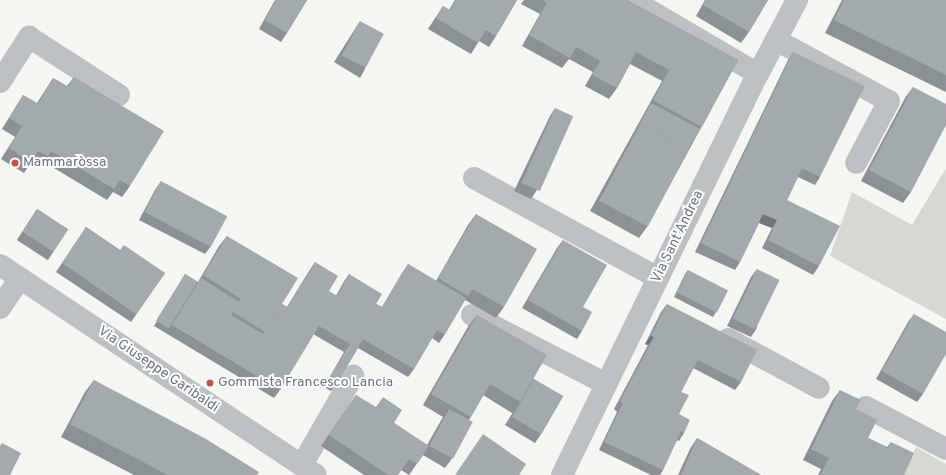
<!DOCTYPE html>
<html>
<head>
<meta charset="utf-8">
<style>
  body { margin:0 }
  #map { position:relative; width:946px; height:475px; overflow:hidden; background:#f5f5f2; font-family:Overpass,sans-serif }
  div>[style] { position:absolute }
  .green>* { inset:0; background:#d5d9d2 }
  .minor>* { height:22px; margin:-11px; padding:0 11px; transform-origin:11px; border-radius:11px; background:#bcc0c3 }
  .wall>* { inset:0; background:#8b9296; transform-origin:0 0 }
  .shaded-wall>* { inset:0; background:#71777a }
  .building>* { inset:0; background:#a2aaae; transform-origin:0 0 }
  .dots>* { width:11px; height:11px; translate:-50% -50%; box-sizing:border-box; border:2px solid #fff; border-radius:50% }
  span { translate:-50% -50%; white-space:nowrap; text-align:center; line-height:1.15; -webkit-text-stroke:4px #fff; paint-order:stroke }
  .poi-label { font-size:14px; color:#68777f }
  .left { translate:0 -50%; text-align:left }
  .street-label { font-size:14px; color:#68777f }
</style>
</head>
<body>
<div id="map">
  <div class="green">
    <div style="clip-path:polygon(946px 168px,946px 319px,830px 256px,852px 192px,912px 225px)"></div>
    <div style="clip-path:polygon(916px 447px,946px 464px,946px 475px,902px 475px)"></div>
  </div>
  <div class="minor">
    <div style="left:632px;top:0;width:146px;rotate:30.4deg"></div>
    <div style="left:776px;top:40px;width:128px;rotate:28.4deg"></div>
    <div style="left:889px;top:101px;width:70px;rotate:118deg"></div>
    <div style="left:0;top:82px;width:54px;rotate:-57.2deg"></div>
    <div style="left:29px;top:37px;width:107px;rotate:32.8deg"></div>
    <div style="left:474px;top:178px;width:209px;rotate:28.5deg"></div>
    <div style="left:0;top:265px;width:379px;rotate:33.6deg"></div>
    <div style="left:0;top:308px;width:36px;rotate:-56deg"></div>
    <div style="left:472px;top:315px;width:151px;rotate:27.2deg"></div>
    <div style="left:728px;top:339px;width:103px;rotate:28.3deg"></div>
    <div style="left:866px;top:407px;width:90px;rotate:27.7deg"></div>
    <div style="left:302px;top:465px;width:103px;rotate:-60.2deg"></div>
    <div style="left:562px;top:475px;width:446px;rotate:-64deg"></div>
    <div style="left:758px;top:74px;width:84px;rotate:-62.2deg"></div>
  </div>
  <div class="wall">
    <div style="clip-path:polygon(275px 0,307px 0,287px 33px,281px 42px,259px 29px)"></div>
    <div style="clip-path:polygon(455px 0,517px 0,496px 36px,489px 47px,479px 41px,471px 54px,428px 29px,443px 6px,449px 10px)"></div>
    <div style="clip-path:polygon(524px 0,627px 0,738px 60px,647px 227px,639px 238px,590px 211px,662px 81px,630px 64px,617px 88px,609px 99px,585px 86px,593px 72px,569px 59px,562px 68px,522px 46px,540px 14px,521px 4px)"></div>
    <div style="clip-path:polygon(705px 0,768px 0,749px 32px,741px 43px,696px 16px)"></div>
    <div style="clip-path:polygon(842px 0,946px 0,946px 92px,825px 33px)"></div>
    <div style="clip-path:polygon(360px 21px,365px 69px,360px 78px,334px 62px,355px 29px)"></div>
    <div style="clip-path:polygon(793px 52px,820px 177px,815px 185px,798px 177px,787px 200px,819px 266px,813px 275px,762px 248px,772px 228px,759px 223px,740px 262px,735px 270px,695px 252px,788px 60px)"></div>
    <div style="clip-path:polygon(74px 77px,130px 186px,122px 197px,113px 192px,107px 200px,44px 162px,40px 167px,31px 162px,24px 173px,1px 159px,15px 137px,2px 129px,23px 95px,37px 103px,53px 78px,67px 86px)"></div>
    <div style="clip-path:polygon(913px 87px,911px 192px,903px 203px,861px 181px,905px 98px)"></div>
    <div style="clip-path:polygon(555px 108px,537px 190px,531px 199px,514px 191px,550px 116px)"></div>
    <div style="clip-path:polygon(161px 181px,211px 246px,205px 254px,139px 220px,155px 190px)"></div>
    <div style="left:37px;top:209px;width:37px;height:37px;rotate:33deg"></div>
    <div style="clip-path:polygon(476px 214px,504px 307px,496px 318px,465px 300px,445px 334px,439px 343px,432px 338px,414px 369px,408px 377px,358px 348px,337px 383px,331px 391px,324px 387px,344px 352px,313px 334px,280px 390px,274px 398px,154px 326px,185px 274px,198px 282px,219px 246px,227px 236px,282px 304px,287px 307px,309px 271px,315px 262px,329px 291px,336px 296px,343px 283px,349px 274px,376px 304px,382px 307px,402px 273px,408px 264px,436px 281px,468px 225px)"></div>
    <div style="clip-path:polygon(86px 227px,120px 250px,165px 273px,131px 322px,56px 272px)"></div>
    <div style="clip-path:polygon(563px 240px,583px 307px,582px 331px,577px 339px,522px 308px,557px 248px)"></div>
    <div style="clip-path:polygon(757px 269px,757px 328px,751px 337px,727px 326px,751px 277px)"></div>
    <div style="clip-path:polygon(688px 270px,716px 312px,713px 317px,674px 297px,685px 274px)"></div>
    <div style="clip-path:polygon(667px 304px,741px 382px,735px 390px,693px 368px,681px 392px,679px 414px,684px 433px,679px 441px,677px 440px,663px 470px,660px 475px,651px 475px,599px 450px,617px 412px,614px 409px,648px 345px,645px 344px,661px 312px)"></div>
    <div style="clip-path:polygon(914px 314px,923px 394px,917px 402px,876px 379px,908px 322px)"></div>
    <div style="clip-path:polygon(477px 315px,534px 379px,541px 434px,535px 443px,505px 425px,513px 412px,512px 413px,483px 395px,469px 420px,451px 460px,445px 468px,423px 455px,409px 475px,401px 470px,398px 475px,364px 475px,321px 446px,356px 395px,394px 423px,427px 445px,443px 417px,423px 405px,469px 325px)"></div>
    <div style="clip-path:polygon(94px 380px,257px 475px,258px 475px,134px 475px,61px 437px,85px 392px)"></div>
    <div style="clip-path:polygon(840px 390px,856px 409px,868px 438px,887px 447px,891px 442px,904px 475px,818px 475px,821px 469px,803px 460px,832px 401px)"></div>
    <div style="clip-path:polygon(697px 438px,761px 475px,678px 475px,690px 449px)"></div>
  </div>
  <div class="shaded-wall">
    <div style="clip-path:polygon(763px 214px,777px 220px,772px 228px,757px 222px)"></div>
    <div style="clip-path:polygon(651px 336px,654px 337px,648px 345px,645px 344px)"></div>
  </div>
  <div class="building">
    <div style="clip-path:polygon(276px 0,307px 0,287px 33px,265px 20px)"></div>
    <div style="clip-path:polygon(456px 0,517px 0,496px 36px,486px 30px,478px 43px,436px 18px,443px 6px,450px 10px)"></div>
    <div style="clip-path:polygon(542px 0,627px 0,738px 60px,702px 127px,653px 100px,669px 70px,636px 52px,617px 88px,592px 75px,600px 61px,576px 47px,570px 58px,529px 35px,547px 3px)"></div>
    <div style="clip-path:polygon(706px 0,768px 0,749px 32px,703px 5px)"></div>
    <div style="clip-path:polygon(844px 0,946px 0,946px 75px,834px 20px)"></div>
    <div style="left:360px;top:21px;width:27px;height:39px;rotate:28deg"></div>
    <div style="clip-path:polygon(793px 52px,865px 86px,820px 177px,802px 168px,787px 200px,840px 226px,819px 266px,768px 240px,777px 220px,763px 214px,740px 262px,701px 243px)"></div>
    <div style="clip-path:polygon(74px 77px,164px 131px,130px 186px,120px 180px,114px 189px,51px 151px,48px 156px,38px 151px,31px 162px,9px 148px,22px 126px,9px 118px,23px 95px,38px 104px,53px 78px,68px 87px)"></div>
    <div style="clip-path:polygon(913px 87px,946px 104px,946px 125px,911px 192px,869px 170px)"></div>
    <div style="clip-path:polygon(651px 103px,700px 129px,688px 150px,640px 124px,638px 127px)"></div>
    <div style="left:555px;top:108px;width:20px;height:82px;rotate:24deg"></div>
    <div style="left:640px;top:124px;width:55px;height:87px;rotate:28deg"></div>
    <div style="left:161px;top:181px;width:75px;height:35px;rotate:28deg"></div>
    <div style="left:37px;top:209px;width:37px;height:27px;rotate:33deg"></div>
    <div style="clip-path:polygon(476px 214px,537px 249px,504px 307px,472px 289px,468px 296px,438px 278px)"></div>
    <div style="clip-path:polygon(86px 227px,120px 250px,124px 245px,165px 273px,136px 314px,62px 263px)"></div>
    <div style="clip-path:polygon(227px 236px,298px 278px,265px 332px,233px 312px,241px 299px,203px 275px)"></div>
    <div style="clip-path:polygon(563px 240px,607px 265px,583px 307px,592px 312px,582px 331px,528px 300px)"></div>
    <div style="clip-path:polygon(315px 262px,338px 276px,329px 291px,337px 296px,349px 274px,382px 294px,376px 304px,382px 307px,408px 264px,466px 298px,445px 334px,437px 330px,414px 369px,363px 339px,337px 383px,329px 378px,350px 344px,319px 326px,280px 390px,172px 325px,201px 278px,239px 302px,231px 315px,263px 334px,282px 304px,288px 307px)"></div>
    <div style="left:757px;top:269px;width:25px;height:55px;rotate:26deg"></div>
    <div style="left:688px;top:270px;width:45px;height:25px;rotate:27deg"></div>
    <div style="left:185px;top:274px;width:15px;height:55px;rotate:32deg"></div>
    <div style="clip-path:polygon(667px 304px,757px 350px,741px 382px,698px 360px,681px 392px,689px 395px,679px 414px,690px 420px,684px 433px,681px 431px,663px 470px,604px 442px,623px 403px,620px 401px,654px 337px,651px 336px)"></div>
    <div style="clip-path:polygon(914px 314px,946px 332px,946px 354px,923px 394px,882px 371px)"></div>
    <div style="clip-path:polygon(477px 315px,547px 355px,520px 402px,490px 384px,471px 417px,431px 394px)"></div>
    <div style="left:534px;top:379px;width:34px;height:44px;rotate:30deg"></div>
    <div style="clip-path:polygon(94px 380px,206px 439px,259px 472px,257px 475px,258px 475px,168px 475px,70px 424px)"></div>
    <div style="clip-path:polygon(840px 390px,861px 400px,856px 409px,877px 420px,868px 438px,888px 448px,891px 442px,914px 453px,904px 475px,820px 475px,829px 458px,811px 449px)"></div>
    <div style="clip-path:polygon(356px 395px,376px 407px,383px 397px,402px 410px,394px 423px,429px 446px,417px 464px,409px 459px,398px 475px,388px 475px,329px 435px)"></div>
    <div style="left:449px;top:409px;width:27px;height:42px;rotate:28deg"></div>
    <div style="clip-path:polygon(483px 434px,526px 464px,519px 475px,455px 475px)"></div>
    <div style="clip-path:polygon(697px 438px,761px 475px,681px 475px)"></div>
    <div style="clip-path:polygon(2px 443px,21px 453px,10px 475px,0 475px,0 446px)"></div>
  </div>
  <div class="dots">
    <div style="left:15px;top:163px;background:#cd503a"></div>
    <div style="left:210px;top:383px;background:#cd503a"></div>
  </div>
  <div class="poi-label">
    <span class="left" style="left:23px;top:163px">Mammaròssa</span>
    <span class="left" style="left:218px;top:383px">Gommista Francesco Lancia</span>
  </div>
  <div class="street-label">
    <span style="left:678px;top:237px;rotate:-64deg">Via Sant'Andrea</span>
    <span style="left:158px;top:370px;rotate:34deg">Via Giuseppe Garibaldi</span>
  </div>
</div>
</body>
</html>
